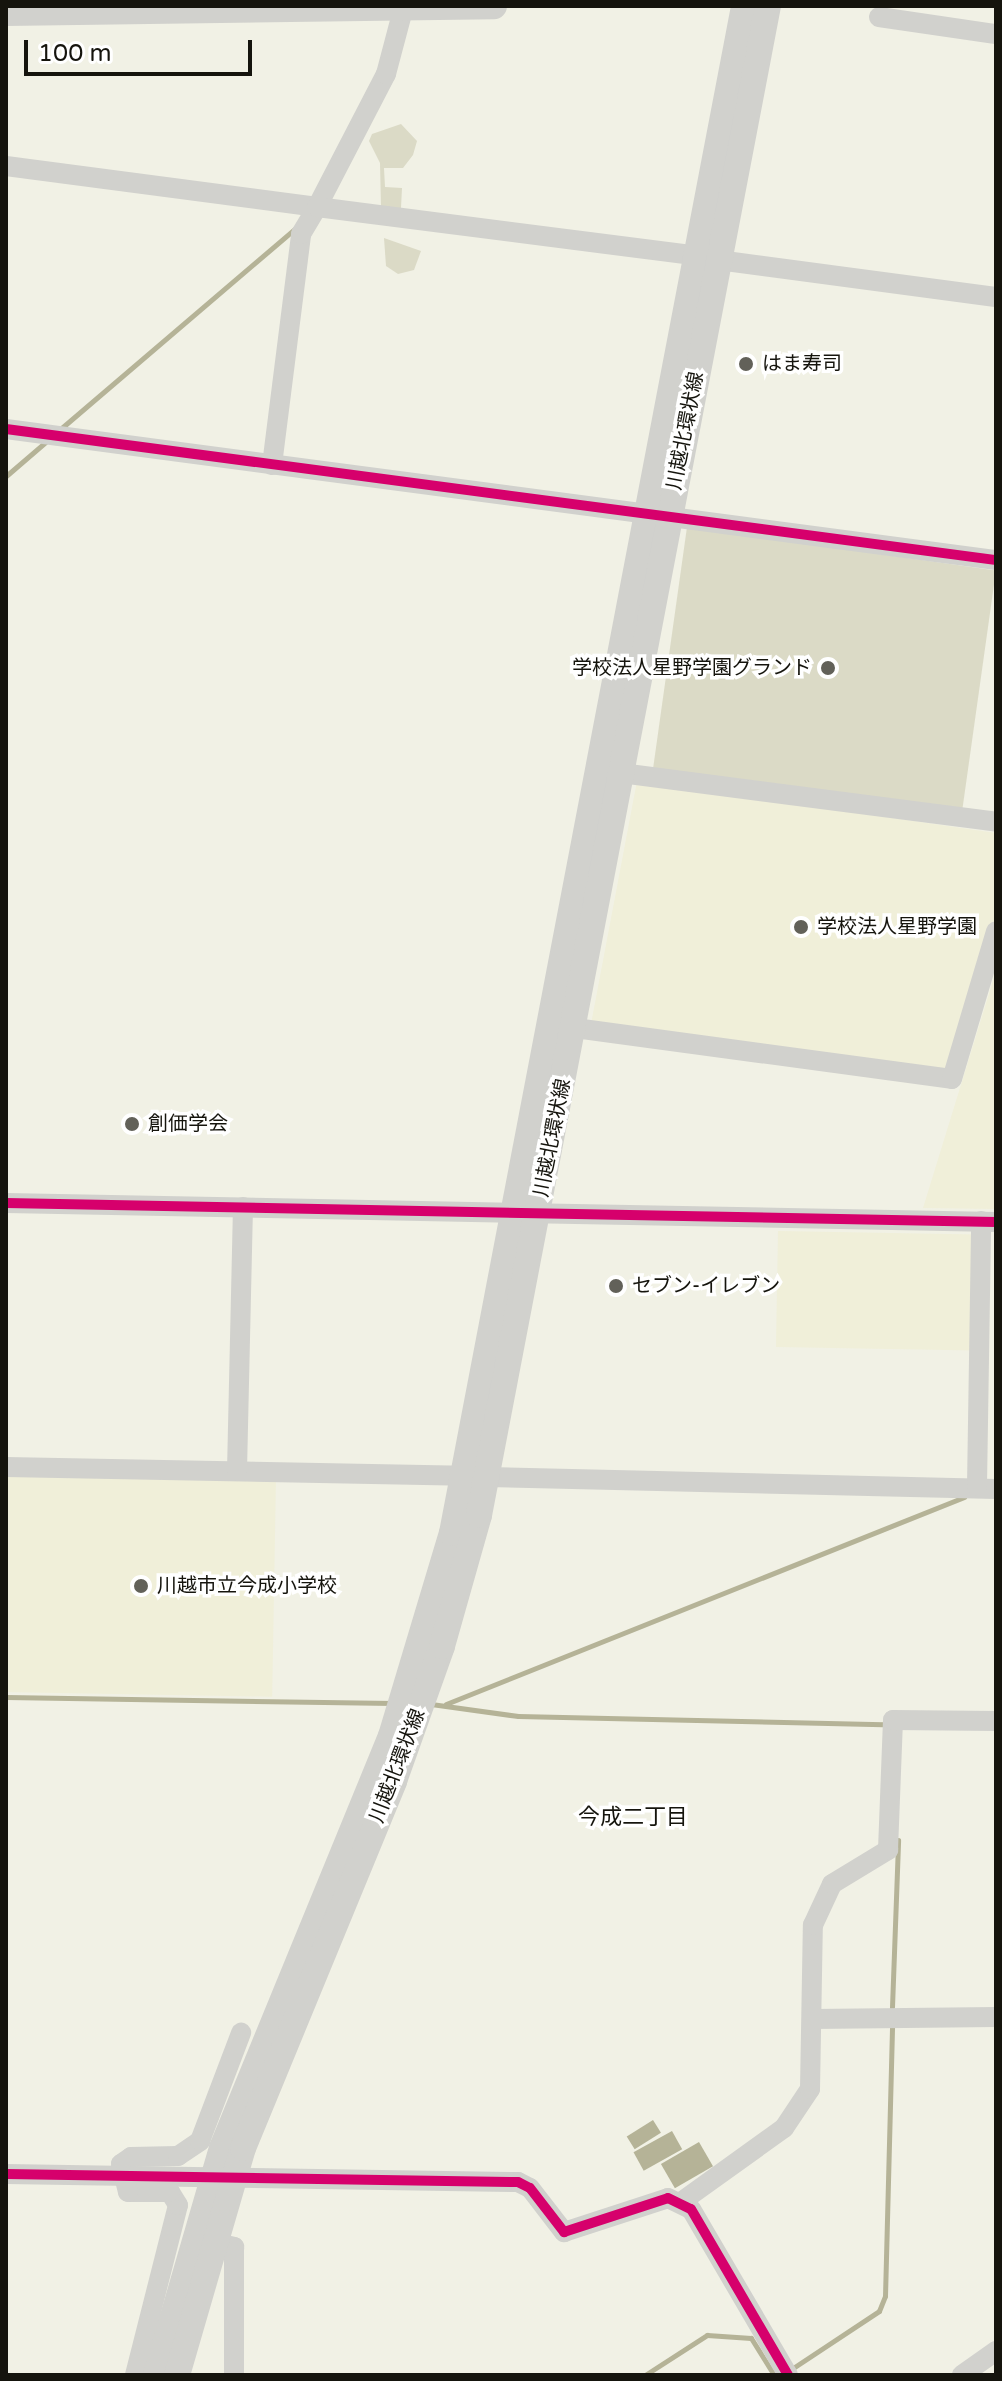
<!DOCTYPE html>
<html>
<head>
<meta charset="utf-8">
<style>
  body { margin:0 }
  #map { position:relative; width:1002px; height:2381px; overflow:hidden; background:#f1f1e5; font-family:"Varela Round","Noto Sans JP",sans-serif }
  div>[style] { position:absolute }
  .built>* { inset:0; background:#f0efd9; transform-origin:0 0 }
  .green>* { inset:0; background:#dbdac6; transform-origin:0 0 }
  .water>* { inset:0; background:#b5b397; transform-origin:0 0 }
  .stream>* { height:5px; margin:-2.5px; padding:0 2.5px; transform-origin:2.5px; border-radius:2.5px; background:#b5b397 }
  .minor>* { height:20px; margin:-10px; padding:0 10px; transform-origin:10px; border-radius:10px; background:#d1d1cd }
  .major>* { height:26px; margin:-13px; padding:0 13px; transform-origin:13px; border-radius:13px; background:#d1d1cd }
  .cycleway>* { height:10px; margin:-5px; padding:0 5px; transform-origin:5px; border-radius:5px; background:#d6006c }
  .dots>* { width:22px; height:22px; translate:-50% -50%; box-sizing:border-box; border:4px solid #fff; border-radius:50% }
  span { translate:-50% -50%; white-space:nowrap; text-align:center; line-height:1.15; -webkit-text-stroke:7px #fff; paint-order:stroke }
  .poi-label { font-size:20px; color:#15140d }
  .left { translate:0 -50%; text-align:left }
  .right { translate:-100% -50%; text-align:right }
  .street-label { font-size:20px; color:#15140d }
  .neighbourhood-label { font-size:22px; color:#15140d }
  .frame { position:absolute; inset:0; border:8px solid #15140d; pointer-events:none }
  .scale { position:absolute; left:24px; top:40px; width:228px; height:36px; box-sizing:border-box; border:4px solid #15140d; border-top:0; padding-left:10px; font-size:24px; line-height:28px; white-space:nowrap; color:#15140d; -webkit-text-stroke:6px #fff; paint-order:stroke }
</style>
</head>
<body>
<div id="map">
  <div class="built">
    <div style="clip-path:polygon(637px 781px,996px 833px,996px 914px,948px 1072px,591px 1024px)"></div>
    <div style="clip-path:polygon(996px 971px,996px 1209px,923px 1208px)"></div>
    <div style="left:778px;top:1231px;width:199px;height:116px;rotate:1deg"></div>
    <div style="left:6px;top:1475px;width:270px;height:217px;rotate:1deg"></div>
  </div>
  <div class="green">
    <div style="clip-path:polygon(401px 124px,417px 141px,413px 155px,403px 168px,384px 168px,385px 187px,402px 188px,401px 208px,381px 208px,380px 163px,369px 141px,372px 134px)"></div>
    <div style="clip-path:polygon(384px 238px,421px 251px,414px 270px,398px 274px,386px 266px)"></div>
    <div style="left:687px;top:527px;width:312px;height:243px;rotate:8deg"></div>
  </div>
  <div class="water">
    <div style="left:653px;top:2120px;width:15px;height:31px;rotate:58deg"></div>
    <div style="left:672px;top:2131px;width:21px;height:44px;rotate:61deg"></div>
    <div style="left:699px;top:2142px;width:28px;height:44px;rotate:60deg"></div>
  </div>
  <div class="stream">
    <div style="left:58px;top:431px;width:314px;rotate:-40.5deg"></div>
    <div style="left:6px;top:476px;width:55px;rotate:-40.6deg"></div>
    <div style="left:6px;top:1697px;width:387px;rotate:0.9deg"></div>
    <div style="left:431px;top:1704px;width:88px;rotate:7.9deg"></div>
    <div style="left:518px;top:1716px;width:365px;rotate:1.3deg"></div>
    <div style="left:446px;top:1704px;width:558px;rotate:-21.78deg"></div>
    <div style="left:892px;top:2007px;width:167px;rotate:-87.9deg"></div>
    <div style="left:793px;top:2368px;width:103px;rotate:-33.5deg"></div>
    <div style="left:879px;top:2311px;width:16px;rotate:-68deg"></div>
    <div style="left:885px;top:2296px;width:270px;rotate:-88.5deg"></div>
    <div style="left:485px;top:2375px;width:56px"></div>
    <div style="left:645px;top:2375px;width:74px;rotate:-32.8deg"></div>
    <div style="left:707px;top:2335px;width:44px;rotate:3.9deg"></div>
    <div style="left:751px;top:2338px;width:44px;rotate:58.1deg"></div>
  </div>
  <div class="minor">
    <div style="left:879px;top:17px;width:118px;rotate:8.3deg"></div>
    <div style="left:6px;top:166px;width:314px;rotate:7.5deg"></div>
    <div style="left:317px;top:207px;width:150px;rotate:-62.6deg"></div>
    <div style="left:386px;top:74px;width:70px;rotate:-75.2deg"></div>
    <div style="left:718px;top:260px;width:280px;rotate:7.6deg"></div>
    <div style="left:6px;top:429px;width:999px;rotate:7.54deg"></div>
    <div style="left:272px;top:465px;width:233px;rotate:-82.8deg"></div>
    <div style="left:301px;top:234px;width:31px;rotate:-59deg"></div>
    <div style="left:317px;top:207px;width:383px;rotate:7.3deg"></div>
    <div style="left:621px;top:773px;width:378px;rotate:7.4deg"></div>
    <div style="left:575px;top:1028px;width:380px;rotate:7.7deg"></div>
    <div style="left:952px;top:1079px;width:154px;rotate:-73.4deg"></div>
    <div style="left:6px;top:1203px;width:990px;rotate:1.1deg"></div>
    <div style="left:6px;top:1467px;width:457px;rotate:1.1deg"></div>
    <div style="left:237px;top:1471px;width:264px;rotate:-88.7deg"></div>
    <div style="left:487px;top:1477px;width:509px;rotate:1.35deg"></div>
    <div style="left:977px;top:1486px;width:265px;rotate:-89.1deg"></div>
    <div style="left:813px;top:2019px;width:183px;rotate:-0.6deg"></div>
    <div style="left:6px;top:2174px;width:512px;rotate:0.9deg"></div>
    <div style="left:518px;top:2182px;width:13px;rotate:27deg"></div>
    <div style="left:530px;top:2188px;width:56px;rotate:52.3deg"></div>
    <div style="left:564px;top:2232px;width:109px;rotate:-18.1deg"></div>
    <div style="left:668px;top:2198px;width:25px;rotate:26deg"></div>
    <div style="left:691px;top:2209px;width:192px;rotate:59.7deg"></div>
    <div style="left:681px;top:2202px;width:127px;rotate:-35.7deg"></div>
    <div style="left:784px;top:2128px;width:47px;rotate:-56.3deg"></div>
    <div style="left:810px;top:2089px;width:164px;rotate:-89deg"></div>
    <div style="left:813px;top:1925px;width:45px;rotate:-65.1deg"></div>
    <div style="left:832px;top:1884px;width:66px;rotate:-31.3deg"></div>
    <div style="left:888px;top:1850px;width:130px;rotate:-87.8deg"></div>
    <div style="left:893px;top:1720px;width:103px;rotate:0.6deg"></div>
    <div style="left:213px;top:2242px;width:22px;rotate:13deg"></div>
    <div style="left:234px;top:2247px;width:128px;rotate:90deg"></div>
    <div style="left:135px;top:2375px;width:175px;rotate:-75.8deg"></div>
    <div style="left:178px;top:2205px;width:15px;rotate:-122deg"></div>
    <div style="left:170px;top:2192px;width:42px;rotate:180deg"></div>
    <div style="left:128px;top:2192px;width:29px;rotate:-104deg"></div>
    <div style="left:121px;top:2164px;width:12px;rotate:-35deg"></div>
    <div style="left:131px;top:2157px;width:47px;rotate:-1.2deg"></div>
    <div style="left:178px;top:2156px;width:27px;rotate:-34deg"></div>
    <div style="left:200px;top:2141px;width:116px;rotate:-69.2deg"></div>
    <div style="left:962px;top:2375px;width:42px;rotate:-35.2deg"></div>
  </div>
  <div class="major">
    <div style="left:6px;top:13px;width:488px;rotate:-0.8deg"></div>
    <div style="left:156px;top:2375px;width:236px;rotate:-73.8deg"></div>
    <div style="left:222px;top:2148px;width:445px;rotate:-67.7deg"></div>
    <div style="left:391px;top:1736px;width:212px;rotate:-73.3deg"></div>
    <div style="left:452px;top:1533px;width:1555px;rotate:-79.17deg"></div>
    <div style="left:177px;top:2375px;width:236px;rotate:-73.8deg"></div>
    <div style="left:243px;top:2148px;width:397px;rotate:-67.6deg"></div>
    <div style="left:394px;top:1781px;width:143px;rotate:-70.4deg"></div>
    <div style="left:442px;top:1646px;width:136px;rotate:-74.2deg"></div>
    <div style="left:479px;top:1515px;width:1536px;rotate:-79.16deg"></div>
  </div>
  <div class="cycleway">
    <div style="left:6px;top:429px;width:999px;rotate:7.54deg"></div>
    <div style="left:6px;top:1203px;width:990px;rotate:1.1deg"></div>
    <div style="left:6px;top:2174px;width:512px;rotate:0.9deg"></div>
    <div style="left:518px;top:2182px;width:13px;rotate:27deg"></div>
    <div style="left:530px;top:2188px;width:56px;rotate:52.3deg"></div>
    <div style="left:564px;top:2232px;width:109px;rotate:-18.1deg"></div>
    <div style="left:668px;top:2198px;width:25px;rotate:26deg"></div>
    <div style="left:691px;top:2209px;width:192px;rotate:59.7deg"></div>
  </div>
  <div class="dots">
    <div style="left:746px;top:364px;background:#626159"></div>
    <div style="left:828px;top:668px;background:#626159"></div>
    <div style="left:801px;top:927px;background:#626159"></div>
    <div style="left:132px;top:1124px;background:#626159"></div>
    <div style="left:616px;top:1286px;background:#626159"></div>
    <div style="left:141px;top:1586px;background:#626159"></div>
  </div>
  <div class="poi-label">
    <span class="left" style="left:762px;top:364px">はま寿司</span>
    <span class="right" style="left:812px;top:668px">学校法人星野学園グランド</span>
    <span class="left" style="left:817px;top:927px">学校法人星野学園</span>
    <span class="left" style="left:148px;top:1124px">創価学会</span>
    <span class="left" style="left:632px;top:1286px">セブン-イレブン</span>
    <span class="left" style="left:157px;top:1586px">川越市立今成小学校</span>
  </div>
  <div class="street-label">
    <span style="left:686px;top:431px;rotate:-79deg">川越北環状線</span>
    <span style="left:553px;top:1138px;rotate:-79deg">川越北環状線</span>
    <span style="left:398px;top:1766px;rotate:-69deg">川越北環状線</span>
  </div>
  <div class="neighbourhood-label">
    <span style="left:633px;top:1818px">今成二丁目</span>
  </div>
  <div class="frame"></div>
  <div class="scale">100 m</div>
</div>
</body>
</html>
